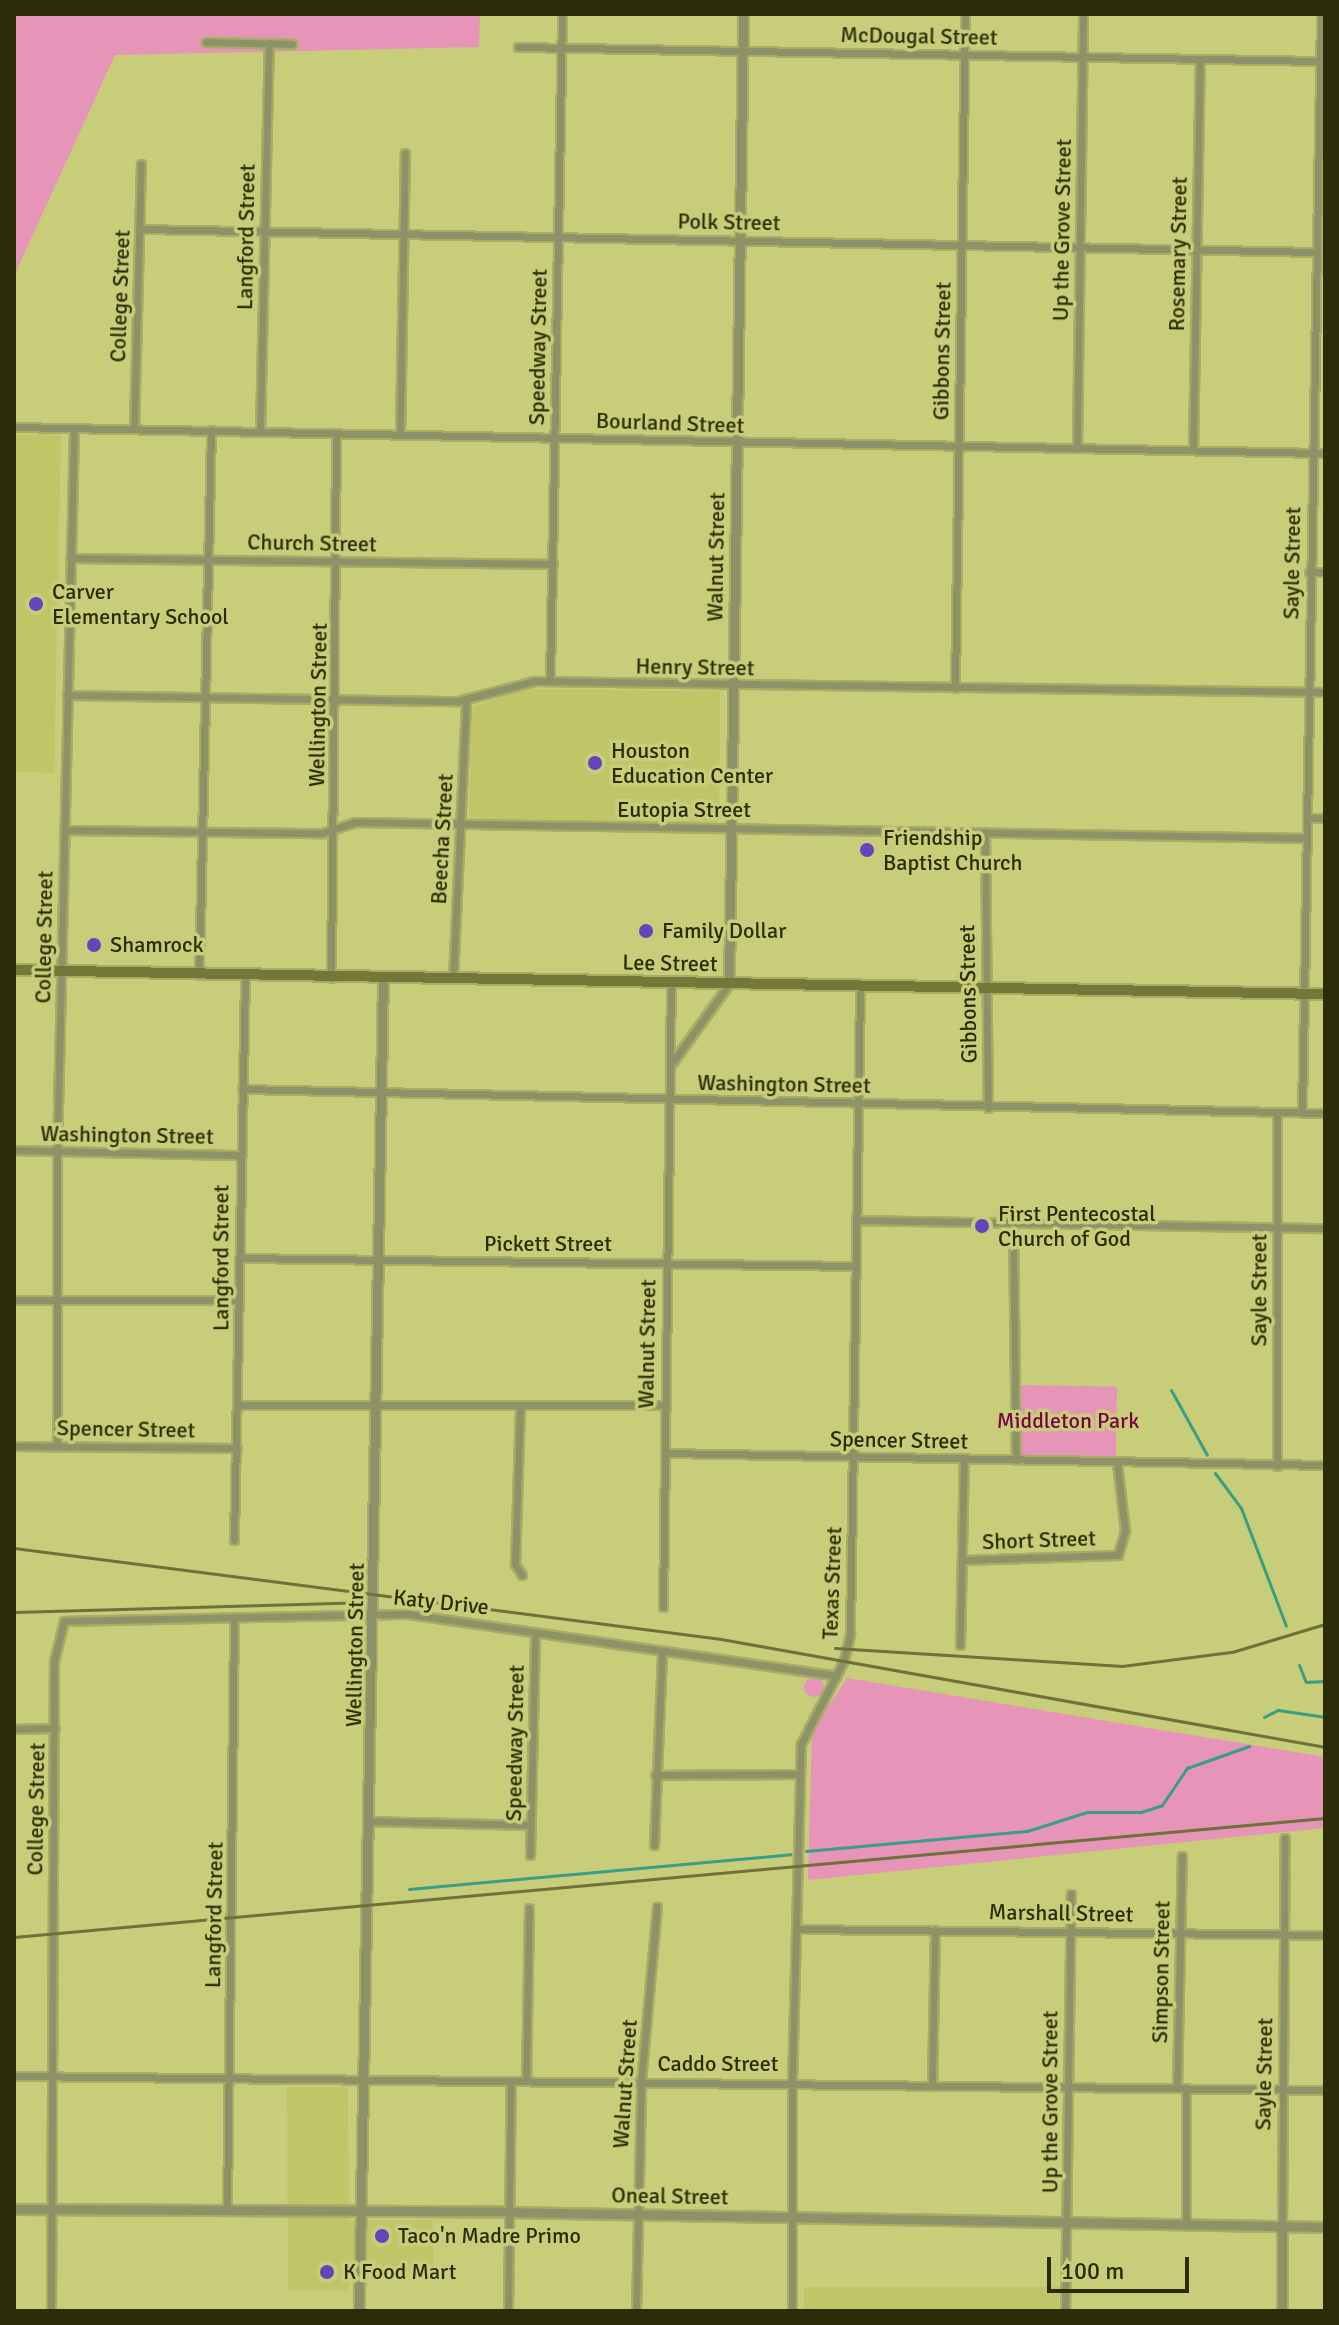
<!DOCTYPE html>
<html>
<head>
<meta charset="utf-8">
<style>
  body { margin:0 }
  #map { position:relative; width:1339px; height:2325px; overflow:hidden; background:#c7cd79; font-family:Signika,sans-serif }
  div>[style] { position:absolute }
  .built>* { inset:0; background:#c0c668; transform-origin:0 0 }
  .green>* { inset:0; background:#e694b8; transform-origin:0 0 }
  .round { border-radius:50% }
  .stream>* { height:3px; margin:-1.5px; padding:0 1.5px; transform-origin:1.5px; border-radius:1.5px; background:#399f84 }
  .roads { filter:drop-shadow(2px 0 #a8ad63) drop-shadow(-2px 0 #a8ad63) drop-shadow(0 2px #a8ad63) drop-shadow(0 -2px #a8ad63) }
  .minor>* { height:7px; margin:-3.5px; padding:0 3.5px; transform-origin:3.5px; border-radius:3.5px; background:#8e9269 }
  .tertiary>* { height:9px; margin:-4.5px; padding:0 4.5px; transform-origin:4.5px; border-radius:4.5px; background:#8e9269 }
  .secondary>* { height:10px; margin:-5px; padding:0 5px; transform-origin:5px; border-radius:5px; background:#737737 }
  .rail>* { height:3px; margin:-1.5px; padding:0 1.5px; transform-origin:1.5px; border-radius:1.5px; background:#6e7139 }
  .dots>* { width:22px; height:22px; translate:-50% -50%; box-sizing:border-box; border:4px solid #c7cd79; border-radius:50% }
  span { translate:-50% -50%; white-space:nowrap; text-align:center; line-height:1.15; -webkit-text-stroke:7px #c7cd79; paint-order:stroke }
  .street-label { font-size:22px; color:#2b2d09 }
  .poi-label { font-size:22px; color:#2b2d09 }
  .left { translate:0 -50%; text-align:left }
  .park-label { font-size:22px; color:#7a004a }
  .frame { position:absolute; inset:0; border:16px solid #2b2d09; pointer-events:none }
  .scale { position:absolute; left:1047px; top:2257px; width:142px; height:36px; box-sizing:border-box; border:4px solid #2b2d09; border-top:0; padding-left:10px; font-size:24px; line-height:28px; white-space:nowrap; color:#2b2d09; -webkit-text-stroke:6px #c7cd79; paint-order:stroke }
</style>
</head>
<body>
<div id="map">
  <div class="built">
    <div style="clip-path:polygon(14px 434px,61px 435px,54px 773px,14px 772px)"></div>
    <div style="clip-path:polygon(523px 689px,720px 691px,719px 823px,469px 819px,472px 707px)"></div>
    <div style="clip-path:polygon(287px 2087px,348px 2087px,349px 2220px,433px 2220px,433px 2278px,349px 2278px,349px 2291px,288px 2291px)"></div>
    <div style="left:804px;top:2287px;width:255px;height:24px"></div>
  </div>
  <div class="green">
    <div style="clip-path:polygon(14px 14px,480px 14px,479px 47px,115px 55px,14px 276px)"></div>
    <div style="left:1019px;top:1385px;width:98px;height:70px;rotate:1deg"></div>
    <div class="round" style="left:804px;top:1677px;width:20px;height:20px"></div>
    <div style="clip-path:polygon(847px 1678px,1325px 1757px,1325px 1828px,808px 1880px,812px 1731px)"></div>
  </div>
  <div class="stream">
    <div style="left:1171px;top:1390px;width:74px;rotate:61deg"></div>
    <div style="left:1215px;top:1473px;width:44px;rotate:53.4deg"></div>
    <div style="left:1241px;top:1508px;width:126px;rotate:69.1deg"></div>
    <div style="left:1299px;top:1665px;width:18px;rotate:68deg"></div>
    <div style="left:1306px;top:1682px;width:19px;rotate:-3deg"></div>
    <div style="left:1264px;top:1717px;width:16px;rotate:-27deg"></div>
    <div style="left:1278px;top:1710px;width:48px;rotate:8.5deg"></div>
    <div style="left:806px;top:1851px;width:222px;rotate:-5.2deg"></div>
    <div style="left:1027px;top:1831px;width:63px;rotate:-17.6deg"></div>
    <div style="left:1087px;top:1812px;width:54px"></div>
    <div style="left:1141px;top:1812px;width:22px;rotate:-18deg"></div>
    <div style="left:1162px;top:1805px;width:45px;rotate:-56deg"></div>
    <div style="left:1187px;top:1768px;width:66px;rotate:-19.5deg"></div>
    <div style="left:409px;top:1889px;width:383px;rotate:-5.2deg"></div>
  </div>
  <div class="roads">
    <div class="minor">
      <div style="left:206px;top:42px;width:86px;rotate:1.3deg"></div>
      <div style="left:518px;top:47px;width:802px;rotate:1deg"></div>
      <div style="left:140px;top:229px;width:1177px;rotate:1.12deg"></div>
      <div style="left:14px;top:427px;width:1311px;rotate:1.14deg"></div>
      <div style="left:134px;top:429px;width:265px;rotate:-88.5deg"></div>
      <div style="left:260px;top:431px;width:388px;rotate:-88.7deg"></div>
      <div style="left:400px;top:434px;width:281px;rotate:-89deg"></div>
      <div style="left:1077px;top:447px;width:433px;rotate:-89.2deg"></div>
      <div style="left:1193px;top:450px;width:391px;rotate:-89deg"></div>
      <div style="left:70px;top:558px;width:483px;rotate:0.7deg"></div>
      <div style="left:1309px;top:572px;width:16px"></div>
      <div style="left:550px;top:681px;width:667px;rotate:-88.97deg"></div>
      <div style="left:955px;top:688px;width:674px;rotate:-89.15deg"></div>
      <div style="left:67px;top:695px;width:391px;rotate:0.9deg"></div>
      <div style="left:458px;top:701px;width:80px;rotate:-14.6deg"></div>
      <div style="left:535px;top:681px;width:790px;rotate:0.8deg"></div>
      <div style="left:1307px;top:818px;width:18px"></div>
      <div style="left:65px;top:830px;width:257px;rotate:0.7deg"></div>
      <div style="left:322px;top:833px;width:35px;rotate:-18deg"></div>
      <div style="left:355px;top:822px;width:952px;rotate:0.96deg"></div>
      <div style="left:985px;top:832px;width:276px;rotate:89.4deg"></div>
      <div style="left:199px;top:975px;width:545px;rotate:-88.74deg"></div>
      <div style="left:331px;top:978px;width:545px;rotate:-89.47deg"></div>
      <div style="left:453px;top:979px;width:279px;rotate:-87.3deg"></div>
      <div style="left:672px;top:1063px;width:97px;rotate:-54.2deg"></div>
      <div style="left:242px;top:1089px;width:1083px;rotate:1.27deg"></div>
      <div style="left:1277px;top:1113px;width:353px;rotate:90deg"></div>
      <div style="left:1302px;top:1113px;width:1099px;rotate:-89.01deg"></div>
      <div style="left:14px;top:1150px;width:226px;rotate:1.3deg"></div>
      <div style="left:857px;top:1220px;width:468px;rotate:1deg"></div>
      <div style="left:1013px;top:1223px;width:237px;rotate:89.3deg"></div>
      <div style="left:239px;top:1258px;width:617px;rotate:0.74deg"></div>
      <div style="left:14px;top:1300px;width:225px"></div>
      <div style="left:238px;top:1405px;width:426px"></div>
      <div style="left:520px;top:1406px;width:158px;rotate:91.8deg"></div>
      <div style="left:515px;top:1564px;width:13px;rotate:58deg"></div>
      <div style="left:57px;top:1445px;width:294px;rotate:-90deg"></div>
      <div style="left:57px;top:1151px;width:722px;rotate:-88.65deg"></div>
      <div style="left:14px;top:1446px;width:223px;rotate:0.5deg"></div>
      <div style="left:665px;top:1453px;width:660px;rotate:1.04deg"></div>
      <div style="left:234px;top:1540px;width:564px;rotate:-88.88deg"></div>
      <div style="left:962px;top:1560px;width:156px;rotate:-1.8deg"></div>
      <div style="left:1118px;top:1555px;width:26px;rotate:-74deg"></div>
      <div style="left:1125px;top:1530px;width:67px;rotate:-96.8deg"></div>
      <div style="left:663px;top:1607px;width:624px;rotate:-89.27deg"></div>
      <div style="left:960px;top:1645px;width:186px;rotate:-88.8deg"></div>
      <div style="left:14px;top:1729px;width:41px;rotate:-1.4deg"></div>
      <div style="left:655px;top:1775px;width:145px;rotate:-0.4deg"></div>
      <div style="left:368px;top:1821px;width:163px;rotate:1.4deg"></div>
      <div style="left:654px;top:1845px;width:194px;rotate:-87.6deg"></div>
      <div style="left:530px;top:1855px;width:223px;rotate:-88.7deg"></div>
      <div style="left:797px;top:1929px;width:528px;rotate:0.65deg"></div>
      <div style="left:14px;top:2076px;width:1311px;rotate:0.61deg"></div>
      <div style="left:526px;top:2081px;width:173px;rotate:-89deg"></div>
      <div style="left:932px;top:2085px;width:155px;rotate:-88.9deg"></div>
      <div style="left:1177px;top:2088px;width:232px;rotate:-88.8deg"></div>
      <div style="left:227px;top:2211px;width:592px;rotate:-89.32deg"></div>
      <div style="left:1186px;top:2224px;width:136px;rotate:-90deg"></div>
      <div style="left:1282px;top:2226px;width:388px;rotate:-89.6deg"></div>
      <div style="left:51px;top:2311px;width:650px;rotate:-89.74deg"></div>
      <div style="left:54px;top:1661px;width:41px;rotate:-76deg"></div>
      <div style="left:64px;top:1621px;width:344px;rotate:-1.2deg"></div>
      <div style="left:408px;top:1614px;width:433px;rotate:8.2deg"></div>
      <div style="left:508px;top:2311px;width:230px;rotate:-89.3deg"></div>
      <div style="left:636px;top:2311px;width:229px;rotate:-88.7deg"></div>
      <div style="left:641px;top:2082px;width:176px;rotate:-84.8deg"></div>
      <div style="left:792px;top:2311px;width:228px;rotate:-90deg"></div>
      <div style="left:792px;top:2083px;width:339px;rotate:-88.5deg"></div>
      <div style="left:801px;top:1744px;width:94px;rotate:-62.9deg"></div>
      <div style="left:844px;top:1660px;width:28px;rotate:-77deg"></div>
      <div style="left:850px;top:1633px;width:645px;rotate:-89.11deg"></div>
      <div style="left:1065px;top:2311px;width:417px;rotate:-89.2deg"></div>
    </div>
    <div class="tertiary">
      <div style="left:729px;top:984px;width:970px;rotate:-89.17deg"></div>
      <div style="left:14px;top:2209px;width:496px;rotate:0.3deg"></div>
      <div style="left:510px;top:2212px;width:815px;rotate:1.05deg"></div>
      <div style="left:1282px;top:2226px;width:85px;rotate:90deg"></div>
      <div style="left:359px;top:2311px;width:1332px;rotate:-88.97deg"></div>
    </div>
    <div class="secondary">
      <div style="left:14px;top:970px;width:1311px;rotate:1.05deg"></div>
    </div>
  </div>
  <div class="rail">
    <div style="left:14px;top:1548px;width:713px;rotate:7.33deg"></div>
    <div style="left:721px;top:1639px;width:614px;rotate:10.14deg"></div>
    <div style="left:14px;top:1612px;width:348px;rotate:-1.6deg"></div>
    <div style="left:835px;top:1648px;width:288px;rotate:3.6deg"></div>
    <div style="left:1122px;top:1666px;width:111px;rotate:-7.3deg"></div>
    <div style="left:1232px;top:1652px;width:97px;rotate:-16.8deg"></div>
    <div style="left:14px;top:1937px;width:1316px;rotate:-5.19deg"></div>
  </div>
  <div class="dots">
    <div style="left:36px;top:604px;background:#6844bc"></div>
    <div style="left:595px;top:763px;background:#6844bc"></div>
    <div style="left:867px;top:850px;background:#6844bc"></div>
    <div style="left:646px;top:931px;background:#6844bc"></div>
    <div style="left:94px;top:945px;background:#6844bc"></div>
    <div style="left:982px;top:1226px;background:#6844bc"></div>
    <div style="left:382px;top:2236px;background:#6844bc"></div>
    <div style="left:327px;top:2272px;background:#6844bc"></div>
  </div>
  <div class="street-label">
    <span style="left:919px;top:36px;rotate:1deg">McDougal Street</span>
    <span style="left:729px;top:222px;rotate:1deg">Polk Street</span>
    <span style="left:1062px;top:230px;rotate:-89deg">Up the Grove Street</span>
    <span style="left:246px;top:237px;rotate:-89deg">Langford Street</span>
    <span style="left:1178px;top:254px;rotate:-89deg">Rosemary Street</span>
    <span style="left:120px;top:296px;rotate:-88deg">College Street</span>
    <span style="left:538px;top:347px;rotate:-89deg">Speedway Street</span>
    <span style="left:942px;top:351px;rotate:-89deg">Gibbons Street</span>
    <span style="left:670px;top:423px;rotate:2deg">Bourland Street</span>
    <span style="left:312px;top:543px;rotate:1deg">Church Street</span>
    <span style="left:716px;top:557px;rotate:-89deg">Walnut Street</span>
    <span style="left:1292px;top:563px;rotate:-89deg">Sayle Street</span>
    <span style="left:695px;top:667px;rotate:1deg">Henry Street</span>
    <span style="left:318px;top:705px;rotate:-89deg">Wellington Street</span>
    <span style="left:684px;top:810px">Eutopia Street</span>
    <span style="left:442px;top:839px;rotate:-87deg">Beecha Street</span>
    <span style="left:44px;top:937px;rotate:-89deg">College Street</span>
    <span style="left:670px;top:963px;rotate:1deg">Lee Street</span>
    <span style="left:968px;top:994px;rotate:-91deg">Gibbons Street</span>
    <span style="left:784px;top:1084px;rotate:1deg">Washington Street</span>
    <span style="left:127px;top:1135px;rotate:1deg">Washington Street</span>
    <span style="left:548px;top:1244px">Pickett Street</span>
    <span style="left:221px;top:1258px;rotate:-90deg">Langford Street</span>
    <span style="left:1259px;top:1290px;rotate:-90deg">Sayle Street</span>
    <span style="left:647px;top:1344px;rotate:-89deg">Walnut Street</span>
    <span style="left:126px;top:1429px;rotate:1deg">Spencer Street</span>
    <span style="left:899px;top:1440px;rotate:1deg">Spencer Street</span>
    <span style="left:1039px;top:1540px;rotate:-2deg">Short Street</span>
    <span style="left:832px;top:1583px;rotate:-88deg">Texas Street</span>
    <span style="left:441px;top:1602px;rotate:6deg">Katy Drive</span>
    <span style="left:355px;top:1645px;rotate:-89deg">Wellington Street</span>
    <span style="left:515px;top:1743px;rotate:-89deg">Speedway Street</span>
    <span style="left:36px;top:1809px;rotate:-89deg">College Street</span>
    <span style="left:1061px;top:1913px;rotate:1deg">Marshall Street</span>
    <span style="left:214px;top:1915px;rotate:-89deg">Langford Street</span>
    <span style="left:1161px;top:1972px;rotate:-89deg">Simpson Street</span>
    <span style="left:718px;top:2064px">Caddo Street</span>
    <span style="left:1264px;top:2074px;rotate:-89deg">Sayle Street</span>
    <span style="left:625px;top:2084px;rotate:-86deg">Walnut Street</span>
    <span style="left:1050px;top:2102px;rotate:-90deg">Up the Grove Street</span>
    <span style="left:670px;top:2196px;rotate:1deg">Oneal Street</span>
  </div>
  <div class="poi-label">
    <span class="left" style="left:52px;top:604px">Carver<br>Elementary School</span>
    <span class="left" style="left:611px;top:763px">Houston<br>Education Center</span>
    <span class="left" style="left:883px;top:850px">Friendship<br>Baptist Church</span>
    <span class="left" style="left:662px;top:931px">Family Dollar</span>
    <span class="left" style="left:110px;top:945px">Shamrock</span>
    <span class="left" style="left:998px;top:1226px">First Pentecostal<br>Church of God</span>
    <span class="left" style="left:398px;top:2236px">Taco'n Madre Primo</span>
    <span class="left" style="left:343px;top:2272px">K Food Mart</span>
  </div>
  <div class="park-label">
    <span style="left:1068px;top:1421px">Middleton Park</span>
  </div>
  <div class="frame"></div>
  <div class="scale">100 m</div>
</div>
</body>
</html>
